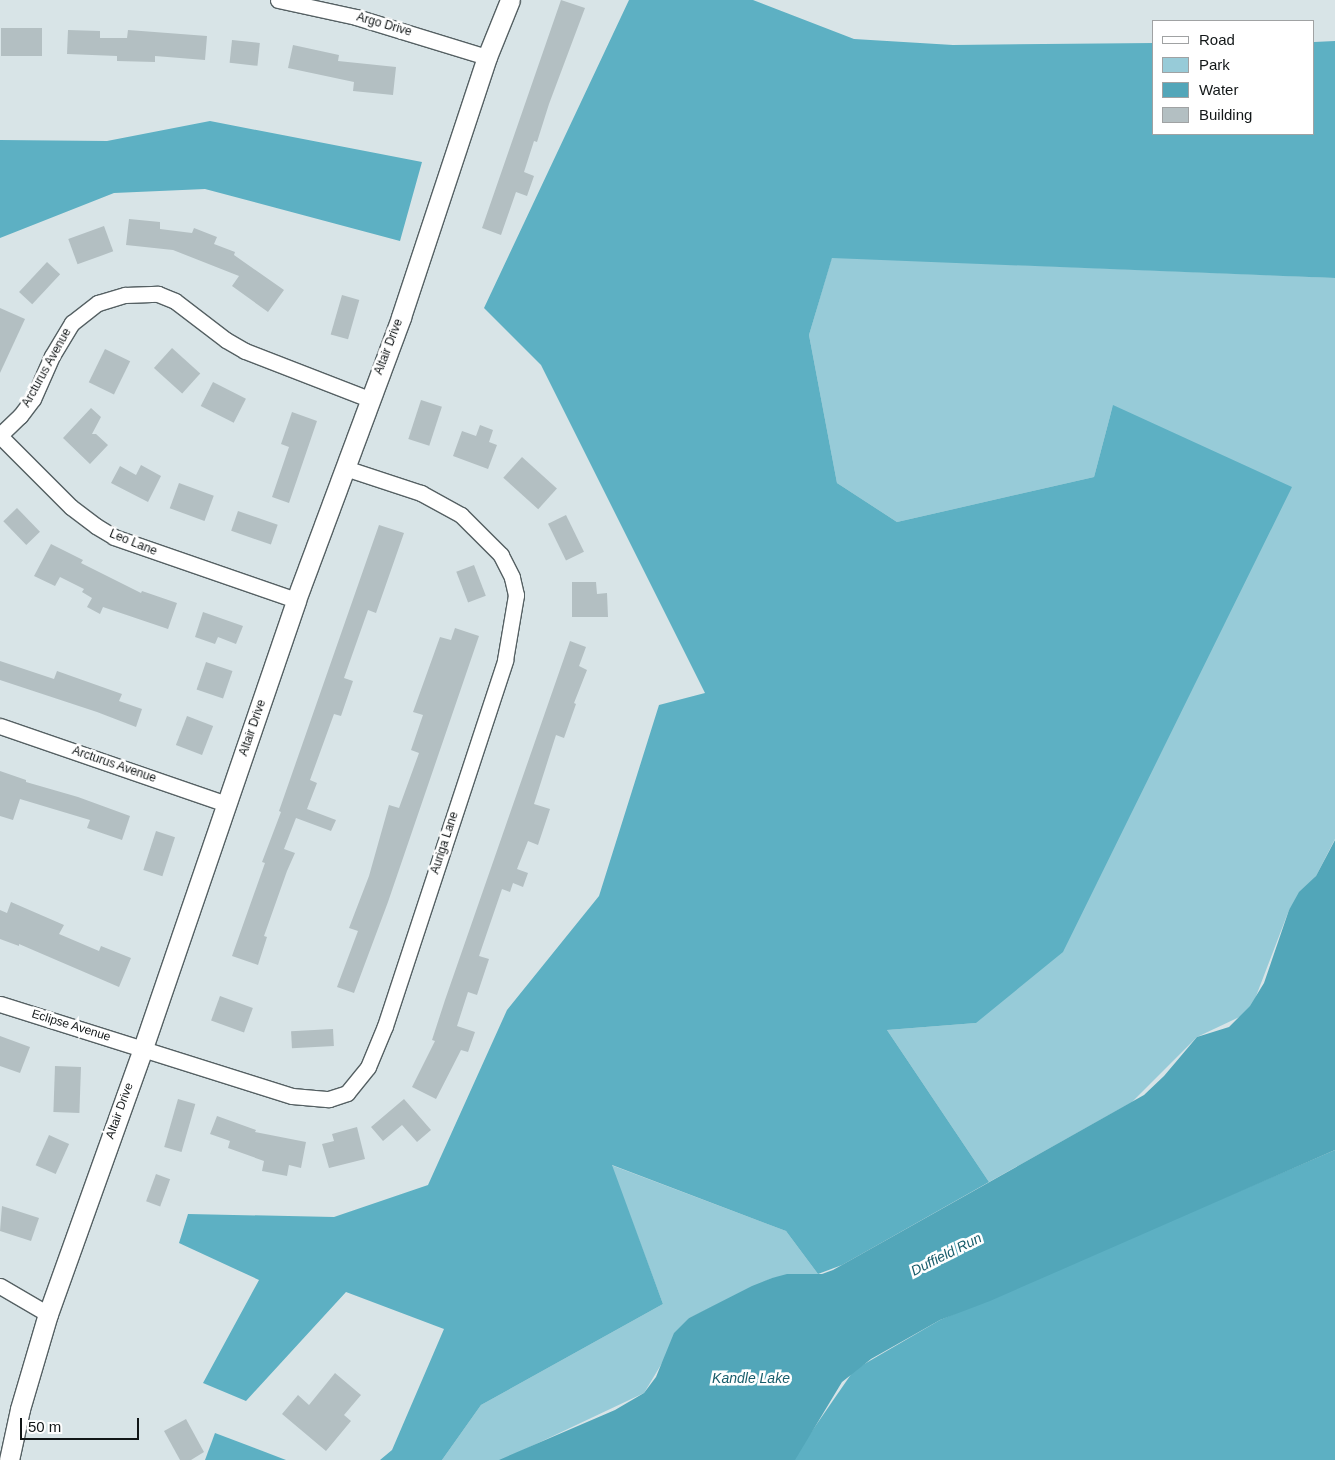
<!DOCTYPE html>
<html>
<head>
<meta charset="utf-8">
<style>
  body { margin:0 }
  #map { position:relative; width:1335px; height:1460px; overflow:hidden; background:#d8e4e7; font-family:Helvetica,sans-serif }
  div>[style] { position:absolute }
  .green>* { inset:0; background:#97cbd8 }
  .forest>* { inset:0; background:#5db0c3 }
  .water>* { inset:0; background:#52a6b9 }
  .building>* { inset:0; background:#b3bfc2; transform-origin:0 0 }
  .roads { filter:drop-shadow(1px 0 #556063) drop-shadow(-1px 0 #556063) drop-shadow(0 1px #556063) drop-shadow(0 -1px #556063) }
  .minor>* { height:15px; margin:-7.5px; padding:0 7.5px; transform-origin:7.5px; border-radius:7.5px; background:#fff }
  .tertiary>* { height:19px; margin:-9.5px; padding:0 9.5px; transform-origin:9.5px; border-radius:9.5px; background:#fff }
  span { translate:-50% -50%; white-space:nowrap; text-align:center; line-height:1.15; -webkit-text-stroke:5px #fff; paint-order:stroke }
  .street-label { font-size:12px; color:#121718 }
  .water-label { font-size:14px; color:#185d6b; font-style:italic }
  .legend { position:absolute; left:1152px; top:20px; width:162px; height:115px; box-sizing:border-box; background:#fff; border:1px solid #a0a2a3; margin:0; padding:6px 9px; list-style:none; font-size:15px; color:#121718 }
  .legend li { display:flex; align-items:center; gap:10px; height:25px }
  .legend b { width:25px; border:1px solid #a0a2a3 }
  .scale { position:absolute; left:20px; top:1418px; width:119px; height:22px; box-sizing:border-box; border:2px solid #121718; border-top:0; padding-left:6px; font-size:15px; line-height:18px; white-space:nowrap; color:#121718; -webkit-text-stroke:4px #fff; paint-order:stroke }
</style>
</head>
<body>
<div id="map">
  <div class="green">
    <div style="clip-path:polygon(832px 257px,1335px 278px,1335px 839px,1316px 876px,1289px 910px,1250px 1012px,1197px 1037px,1132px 1102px,989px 1182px,887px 1030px,976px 1023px,1113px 405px,1094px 477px,897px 522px,837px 483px,809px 335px)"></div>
    <div style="clip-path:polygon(611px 1165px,786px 1231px,818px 1274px,772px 1278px,689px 1318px,644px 1393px,502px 1460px,442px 1460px,481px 1405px,663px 1304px)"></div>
  </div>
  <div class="forest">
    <div style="clip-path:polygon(629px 0,753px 0,854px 39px,953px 45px,1154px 43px,1154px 134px,1314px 134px,1314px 42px,1335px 41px,1335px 278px,832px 258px,809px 335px,837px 483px,897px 522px,1094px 477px,1113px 405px,1292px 487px,1063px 952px,976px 1023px,887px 1030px,989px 1182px,842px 1265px,818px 1274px,786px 1231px,612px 1165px,663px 1304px,481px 1405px,442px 1460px,380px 1460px,392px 1450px,444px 1329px,346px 1292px,246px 1401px,203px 1383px,259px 1280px,179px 1243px,188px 1214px,334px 1217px,428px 1185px,507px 1010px,599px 896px,659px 705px,705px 693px,541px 365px,484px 308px)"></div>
    <div style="clip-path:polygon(210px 121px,422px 162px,400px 241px,205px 189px,114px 193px,0 238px,0 140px,107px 141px)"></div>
    <div style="clip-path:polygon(1335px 1150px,1335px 1460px,792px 1460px,854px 1370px,940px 1320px)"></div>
    <div style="clip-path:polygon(215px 1433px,286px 1460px,205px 1460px)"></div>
  </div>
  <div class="water">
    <div style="clip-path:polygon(1335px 840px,1335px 1150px,990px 1301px,940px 1320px,871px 1359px,842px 1382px,795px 1460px,499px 1460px,615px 1410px,644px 1393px,656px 1377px,674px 1333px,689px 1318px,752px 1286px,772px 1278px,787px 1274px,822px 1274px,833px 1270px,1144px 1095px,1164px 1076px,1197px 1037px,1229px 1027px,1250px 1006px,1264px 983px,1289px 910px,1299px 892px,1316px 876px)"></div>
  </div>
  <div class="building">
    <div style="clip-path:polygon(561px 0,585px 8px,549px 104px,537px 142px,534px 141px,524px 172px,534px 176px,527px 196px,516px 192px,501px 235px,482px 228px)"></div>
    <div style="left:1px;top:28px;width:41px;height:28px"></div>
    <div style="clip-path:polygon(68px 30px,100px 31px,100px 38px,127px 38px,128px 30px,207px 36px,205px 60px,155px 56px,155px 62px,117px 61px,117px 56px,67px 54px)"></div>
    <div style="left:232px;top:40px;width:28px;height:23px;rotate:6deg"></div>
    <div style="clip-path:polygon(293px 45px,339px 55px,338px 61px,396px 67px,393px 95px,353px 91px,354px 82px,288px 68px)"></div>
    <div style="clip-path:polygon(129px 219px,160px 222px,160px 229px,192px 233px,194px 228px,217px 237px,214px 244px,235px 252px,234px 255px,284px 290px,268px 312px,232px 286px,239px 276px,173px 250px,126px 245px)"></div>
    <div style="left:104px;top:226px;width:27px;height:38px;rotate:70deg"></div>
    <div style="left:47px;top:262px;width:18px;height:41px;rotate:43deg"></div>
    <div style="left:342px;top:295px;width:18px;height:41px;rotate:16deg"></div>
    <div style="clip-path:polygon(0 308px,25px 319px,0 373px)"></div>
    <div style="left:172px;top:348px;width:38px;height:27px;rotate:42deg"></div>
    <div style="left:105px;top:349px;width:28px;height:37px;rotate:26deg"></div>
    <div style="left:213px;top:382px;width:37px;height:27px;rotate:27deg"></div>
    <div style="left:421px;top:400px;width:22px;height:41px;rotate:18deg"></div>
    <div style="clip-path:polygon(91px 408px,101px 417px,92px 434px,96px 434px,108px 445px,90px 464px,63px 438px)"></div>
    <div style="clip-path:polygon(292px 412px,317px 421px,289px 503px,272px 497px,289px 447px,281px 444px)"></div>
    <div style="clip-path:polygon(480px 425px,493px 430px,489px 442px,497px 445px,488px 469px,453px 456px,462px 431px,476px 436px)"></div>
    <div style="left:522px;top:457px;width:47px;height:28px;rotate:42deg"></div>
    <div style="clip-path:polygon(141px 465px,161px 476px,148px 502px,111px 483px,120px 466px,136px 475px)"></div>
    <div style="left:179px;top:483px;width:37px;height:27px;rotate:20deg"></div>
    <div style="left:17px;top:508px;width:33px;height:19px;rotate:46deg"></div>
    <div style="left:238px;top:511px;width:42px;height:21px;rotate:19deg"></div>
    <div style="left:566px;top:515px;width:41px;height:20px;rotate:64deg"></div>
    <div style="clip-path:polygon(379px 525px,404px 533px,376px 613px,368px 610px,344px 678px,353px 681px,341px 716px,334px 714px,310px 780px,317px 783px,307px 809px,336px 820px,331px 831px,296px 818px,284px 849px,295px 853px,287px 871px,264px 936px,267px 937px,258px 965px,232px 956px,265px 863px,262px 862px,281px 812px,279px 811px)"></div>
    <div style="clip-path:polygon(51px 544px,83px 560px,81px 563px,141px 593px,142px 591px,177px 603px,168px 629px,103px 607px,100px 614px,87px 607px,92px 598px,82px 592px,84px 589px,60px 577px,55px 586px,34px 576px)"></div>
    <div style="left:474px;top:565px;width:33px;height:19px;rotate:69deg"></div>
    <div style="clip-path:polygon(572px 582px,596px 582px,597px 594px,607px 593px,608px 617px,572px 617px)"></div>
    <div style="clip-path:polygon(203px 612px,243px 626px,236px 644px,218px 637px,215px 644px,195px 637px)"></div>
    <div style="clip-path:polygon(455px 628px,479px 636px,388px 902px,354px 993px,337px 987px,358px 931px,349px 928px,369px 876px,389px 805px,399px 808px,419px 753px,411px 750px,423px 715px,413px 712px,440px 637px,451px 640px)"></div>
    <div style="clip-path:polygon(570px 641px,586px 647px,579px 666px,587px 670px,574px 703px,576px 704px,564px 738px,556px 735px,534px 804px,550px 809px,538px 845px,528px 841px,517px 869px,528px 873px,523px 887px,513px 883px,510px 892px,502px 889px,479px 956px,489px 959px,477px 995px,468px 992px,457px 1026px,475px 1032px,468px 1052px,461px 1050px,436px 1099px,412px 1087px,435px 1041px,432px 1040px,445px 1000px)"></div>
    <div style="clip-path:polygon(0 661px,54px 679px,57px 671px,122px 694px,119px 701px,142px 709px,136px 727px,97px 712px,0 680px)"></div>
    <div style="left:206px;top:662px;width:28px;height:29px;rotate:19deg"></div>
    <div style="left:187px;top:716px;width:28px;height:31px;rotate:21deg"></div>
    <div style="clip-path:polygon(0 771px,26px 780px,26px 782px,78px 797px,130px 816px,122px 840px,87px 828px,90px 820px,20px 799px,13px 820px,0 816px)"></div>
    <div style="left:156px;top:831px;width:20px;height:41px;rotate:18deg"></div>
    <div style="clip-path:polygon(11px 902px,64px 925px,59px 934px,99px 951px,101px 946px,131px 958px,119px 987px,19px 944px,19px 946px,0 939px,0 910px,7px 913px)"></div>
    <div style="left:220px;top:996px;width:35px;height:26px;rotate:20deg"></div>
    <div style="left:333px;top:1029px;width:17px;height:42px;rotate:87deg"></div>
    <div style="clip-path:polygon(0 1036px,30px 1047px,20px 1073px,0 1066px)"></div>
    <div style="left:55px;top:1066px;width:26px;height:46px;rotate:2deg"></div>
    <div style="left:178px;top:1099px;width:18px;height:50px;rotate:16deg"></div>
    <div style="clip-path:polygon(404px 1099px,431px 1130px,417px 1142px,402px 1125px,383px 1141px,371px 1127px)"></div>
    <div style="clip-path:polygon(217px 1116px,256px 1130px,255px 1132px,306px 1142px,301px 1168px,289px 1165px,287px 1176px,262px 1171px,264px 1161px,228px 1148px,230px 1141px,210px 1134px)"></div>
    <div style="clip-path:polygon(357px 1127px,365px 1159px,329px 1168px,322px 1144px,334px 1141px,332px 1134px)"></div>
    <div style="left:49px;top:1135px;width:22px;height:33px;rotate:24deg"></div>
    <div style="left:156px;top:1174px;width:15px;height:29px;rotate:20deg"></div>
    <div style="clip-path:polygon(2px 1206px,39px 1218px,31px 1241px,0 1231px)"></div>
    <div style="clip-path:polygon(335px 1373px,361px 1395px,344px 1415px,351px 1421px,326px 1451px,282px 1414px,298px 1395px,309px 1405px)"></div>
    <div style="clip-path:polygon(186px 1419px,204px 1452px,191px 1460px,180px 1460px,164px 1431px)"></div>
  </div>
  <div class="roads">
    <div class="minor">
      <div style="left:278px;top:0;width:80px;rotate:12.3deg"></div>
      <div style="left:356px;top:17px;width:137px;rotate:17deg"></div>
      <div style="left:0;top:435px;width:28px;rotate:-44deg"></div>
      <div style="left:20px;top:416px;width:21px;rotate:-53deg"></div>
      <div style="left:33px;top:399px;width:47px;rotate:-66.2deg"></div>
      <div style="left:52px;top:356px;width:39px;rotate:-59deg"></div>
      <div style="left:72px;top:323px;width:33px;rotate:-38deg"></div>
      <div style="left:98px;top:303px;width:28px;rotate:-17deg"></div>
      <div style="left:125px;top:295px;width:33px;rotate:-2deg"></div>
      <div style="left:158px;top:294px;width:18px;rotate:22deg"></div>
      <div style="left:175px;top:301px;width:64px;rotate:37.4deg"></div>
      <div style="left:226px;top:340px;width:22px;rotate:30deg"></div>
      <div style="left:245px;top:351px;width:133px;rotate:21.2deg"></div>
      <div style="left:0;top:436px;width:100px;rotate:45deg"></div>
      <div style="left:71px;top:507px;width:31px;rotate:37deg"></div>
      <div style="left:96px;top:526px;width:21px;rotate:31deg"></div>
      <div style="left:114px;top:537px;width:193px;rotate:19.1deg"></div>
      <div style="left:0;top:726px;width:240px;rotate:19deg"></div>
      <div style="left:0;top:1004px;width:306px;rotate:17.5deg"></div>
      <div style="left:292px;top:1096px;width:37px;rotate:5deg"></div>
      <div style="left:329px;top:1099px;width:19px;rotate:-18deg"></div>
      <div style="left:347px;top:1093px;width:33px;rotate:-51deg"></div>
      <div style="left:368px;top:1067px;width:44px;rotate:-67.5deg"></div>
      <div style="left:385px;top:1026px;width:385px;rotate:-71.8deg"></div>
      <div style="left:505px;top:660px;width:66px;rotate:-80.4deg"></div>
      <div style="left:516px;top:595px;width:18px;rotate:-103deg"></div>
      <div style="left:512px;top:577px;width:25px;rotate:-117deg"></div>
      <div style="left:501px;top:555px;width:57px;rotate:-135deg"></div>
      <div style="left:461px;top:515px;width:46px;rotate:-151.2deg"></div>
      <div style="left:421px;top:493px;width:80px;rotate:-161.8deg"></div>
      <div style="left:0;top:1286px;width:56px;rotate:30.3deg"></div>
    </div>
    <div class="tertiary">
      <div style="left:9px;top:1460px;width:52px;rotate:-77.8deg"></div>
      <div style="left:20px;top:1409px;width:99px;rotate:-73.6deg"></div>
      <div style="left:48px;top:1314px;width:282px;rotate:-70.3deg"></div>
      <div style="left:143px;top:1048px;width:473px;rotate:-71.1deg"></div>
      <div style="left:296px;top:600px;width:302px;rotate:-69.6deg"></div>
      <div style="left:401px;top:317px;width:274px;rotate:-71.7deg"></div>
      <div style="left:487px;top:57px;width:61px;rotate:-68deg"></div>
    </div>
  </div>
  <div class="street-label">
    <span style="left:384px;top:25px;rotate:16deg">Argo Drive</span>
    <span style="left:389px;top:347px;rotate:-69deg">Altair Drive</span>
    <span style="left:47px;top:368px;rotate:-61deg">Arcturus Avenue</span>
    <span style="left:133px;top:543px;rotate:22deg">Leo Lane</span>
    <span style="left:253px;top:728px;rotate:-71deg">Altair Drive</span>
    <span style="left:114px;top:765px;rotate:19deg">Arcturus Avenue</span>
    <span style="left:445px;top:843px;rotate:-72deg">Auriga Lane</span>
    <span style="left:71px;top:1026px;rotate:17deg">Eclipse Avenue</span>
    <span style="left:120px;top:1111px;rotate:-70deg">Altair Drive</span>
  </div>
  <div class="water-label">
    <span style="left:946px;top:1254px;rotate:-27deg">Duffield Run</span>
    <span style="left:751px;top:1378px">Kandle Lake</span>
  </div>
  <ul class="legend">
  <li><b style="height:6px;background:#fff"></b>Road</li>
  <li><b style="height:14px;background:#97cbd8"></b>Park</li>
  <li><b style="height:14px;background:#52a6b9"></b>Water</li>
  <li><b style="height:14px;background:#b3bfc2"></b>Building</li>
  </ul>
  <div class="scale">50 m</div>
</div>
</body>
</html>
